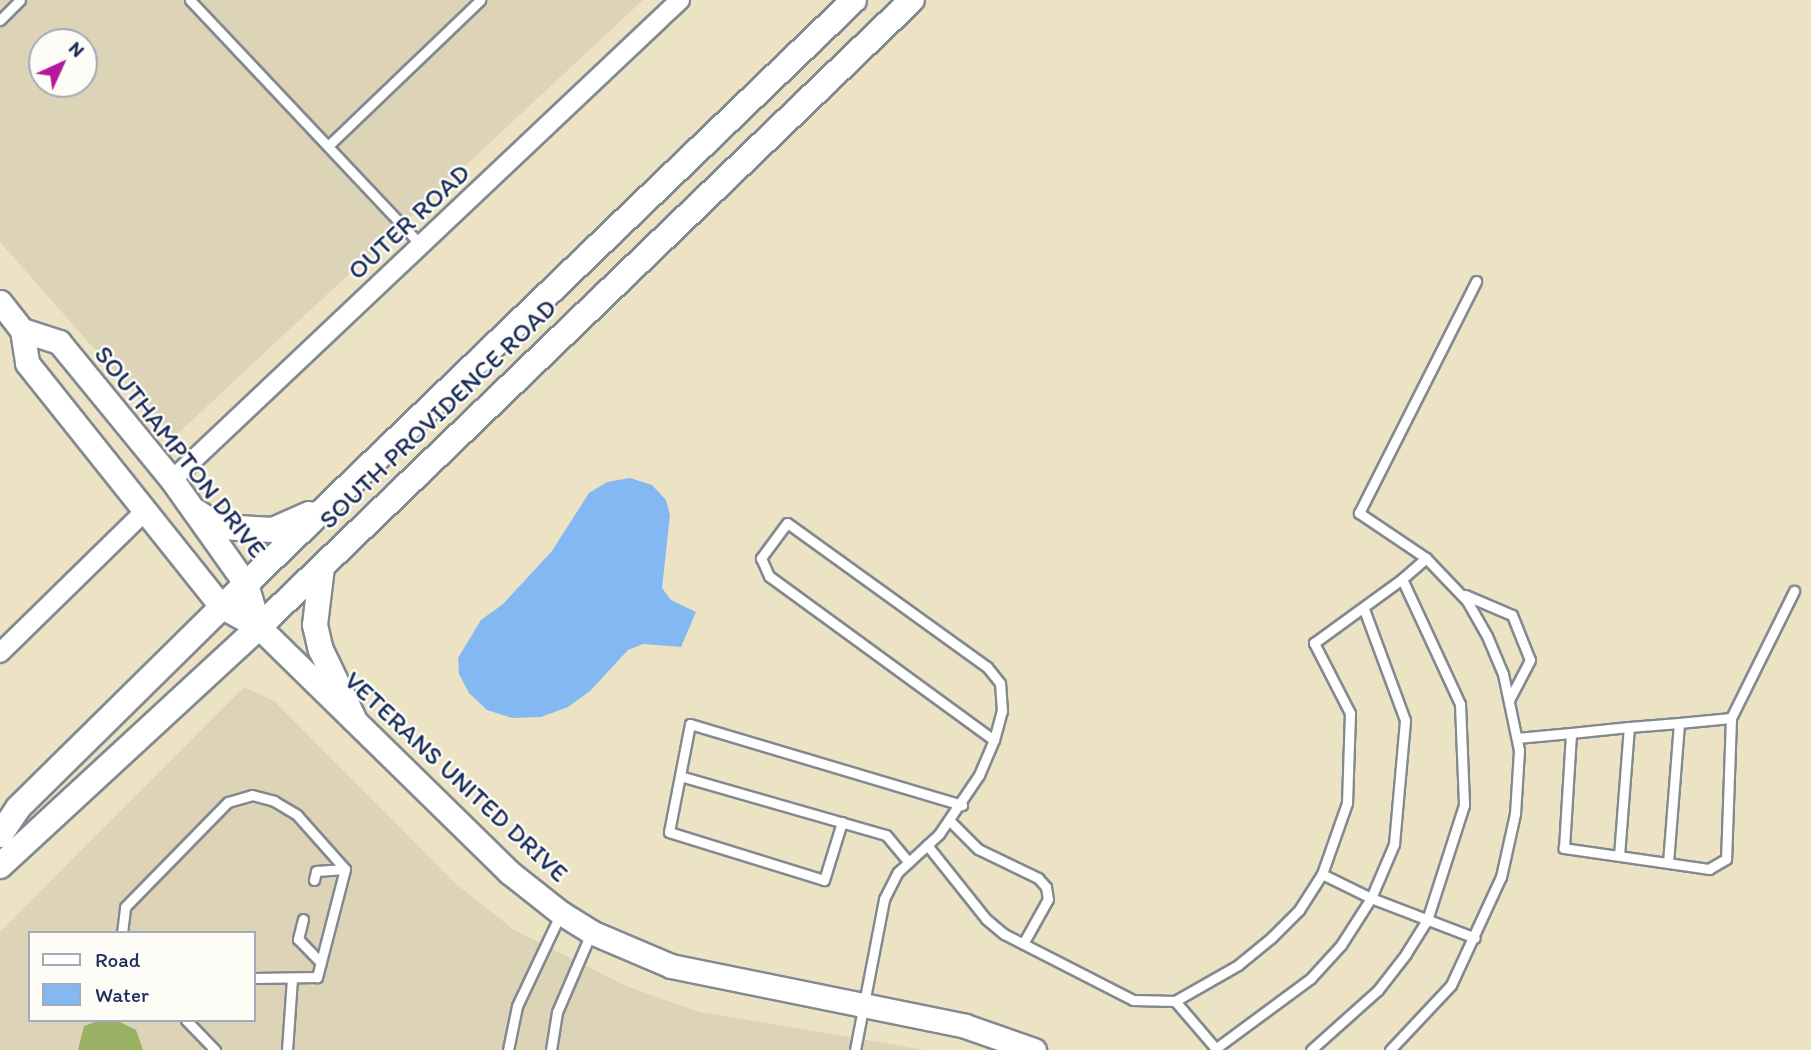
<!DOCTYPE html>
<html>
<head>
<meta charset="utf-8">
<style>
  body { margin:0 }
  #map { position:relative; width:1811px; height:1050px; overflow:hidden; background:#ebe3c3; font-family:Itim,sans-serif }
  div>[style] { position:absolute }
  .built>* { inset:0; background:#ddd3b6 }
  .forest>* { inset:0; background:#98b162 }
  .water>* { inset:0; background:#84b8f2 }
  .roads { filter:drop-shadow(2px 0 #838990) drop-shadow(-2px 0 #838990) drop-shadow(0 2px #838990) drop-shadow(0 -2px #838990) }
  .service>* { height:9px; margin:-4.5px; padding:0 4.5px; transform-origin:4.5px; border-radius:4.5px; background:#fff }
  .minor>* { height:18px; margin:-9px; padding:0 9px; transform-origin:9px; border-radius:9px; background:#fff }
  .tertiary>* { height:23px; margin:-11.5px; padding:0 11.5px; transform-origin:11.5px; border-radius:11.5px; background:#fff }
  .secondary>* { height:24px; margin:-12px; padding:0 12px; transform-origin:12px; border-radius:12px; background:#fff }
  span { translate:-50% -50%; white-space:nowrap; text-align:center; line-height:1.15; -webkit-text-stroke:5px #fdfcf7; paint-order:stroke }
  .street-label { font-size:26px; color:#1b2f5e }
  .legend { position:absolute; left:28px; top:931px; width:228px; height:91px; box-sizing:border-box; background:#fdfcf7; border:2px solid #a3aaba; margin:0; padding:9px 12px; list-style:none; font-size:21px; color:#1b2f5e }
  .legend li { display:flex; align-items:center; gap:14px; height:35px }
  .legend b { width:35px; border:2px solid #a3aaba }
  .north { position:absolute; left:28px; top:28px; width:70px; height:70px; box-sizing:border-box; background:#fdfcf7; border:2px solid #a3aaba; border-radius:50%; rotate:45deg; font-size:19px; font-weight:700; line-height:28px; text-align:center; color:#1b2f5e }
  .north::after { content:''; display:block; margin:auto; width:24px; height:32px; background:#b5179e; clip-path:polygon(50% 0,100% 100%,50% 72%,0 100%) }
</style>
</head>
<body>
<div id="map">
  <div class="built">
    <div style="clip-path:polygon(evenodd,0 0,643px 0,173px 438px,0 242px,0 0,42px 42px,84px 42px,84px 84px,42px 84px,42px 42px)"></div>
    <div style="clip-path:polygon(evenodd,244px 687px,274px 701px,456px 884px,514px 930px,626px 986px,699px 1012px,925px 1050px,0 1050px,0 932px,244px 687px,30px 933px,254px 933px,254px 1020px,30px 1020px,30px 933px)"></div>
  </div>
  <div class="forest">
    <div style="clip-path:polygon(100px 1020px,118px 1021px,136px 1030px,143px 1050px,78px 1050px,84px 1026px)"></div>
  </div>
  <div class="water">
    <div style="clip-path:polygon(630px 478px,652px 485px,666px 500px,670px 515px,662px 588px,671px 600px,696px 612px,681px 647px,643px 644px,628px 650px,590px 691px,568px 707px,541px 717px,512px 718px,487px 710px,469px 693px,459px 674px,458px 658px,481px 620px,503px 604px,552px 551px,589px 493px,607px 482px)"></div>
  </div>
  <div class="roads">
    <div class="service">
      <div style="left:190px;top:0;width:338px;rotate:46.7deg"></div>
      <div style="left:0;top:20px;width:28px;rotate:-45deg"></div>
      <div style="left:328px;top:146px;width:211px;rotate:-43.8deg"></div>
      <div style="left:1402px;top:579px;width:32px;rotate:-41deg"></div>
      <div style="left:1465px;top:595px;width:51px;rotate:23.1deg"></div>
      <div style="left:1512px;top:615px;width:48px;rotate:68.2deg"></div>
      <div style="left:1530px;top:660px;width:45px;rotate:117.7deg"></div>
      <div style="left:1731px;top:718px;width:142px;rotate:-63.6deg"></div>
      <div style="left:1517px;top:738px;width:54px;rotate:-5.3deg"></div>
      <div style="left:1571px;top:733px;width:58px;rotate:-5.9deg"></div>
      <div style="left:1629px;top:727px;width:50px;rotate:-4.6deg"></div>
      <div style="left:1679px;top:723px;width:52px;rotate:-5.5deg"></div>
      <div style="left:1731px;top:718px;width:141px;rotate:92deg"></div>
      <div style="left:1726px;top:859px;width:20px;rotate:150deg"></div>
      <div style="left:1709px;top:869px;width:147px;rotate:-171.8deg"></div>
      <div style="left:1564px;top:848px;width:115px;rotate:-86.5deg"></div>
      <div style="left:680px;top:776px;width:214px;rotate:16deg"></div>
      <div style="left:886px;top:835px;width:35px;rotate:50deg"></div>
      <div style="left:949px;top:820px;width:41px;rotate:45deg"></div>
      <div style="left:978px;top:849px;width:67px;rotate:25.8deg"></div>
      <div style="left:1038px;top:878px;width:12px;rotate:48deg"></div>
      <div style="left:1046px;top:887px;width:12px;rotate:81deg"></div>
      <div style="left:1048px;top:899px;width:51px;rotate:119.1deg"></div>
      <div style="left:842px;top:822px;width:61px;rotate:107.2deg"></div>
      <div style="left:824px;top:880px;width:162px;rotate:-162.8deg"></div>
      <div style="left:669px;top:832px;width:110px;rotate:-79deg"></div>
      <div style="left:690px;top:724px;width:284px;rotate:16.6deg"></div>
      <div style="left:927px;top:845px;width:95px;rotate:51.4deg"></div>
      <div style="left:986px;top:919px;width:23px;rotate:40deg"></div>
      <div style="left:1004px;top:934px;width:145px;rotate:27.1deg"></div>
      <div style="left:1133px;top:1000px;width:42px;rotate:1.4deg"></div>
      <div style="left:1175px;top:1001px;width:65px;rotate:49.4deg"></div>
      <div style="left:1619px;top:856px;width:129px;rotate:-85.6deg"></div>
      <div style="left:1668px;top:863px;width:140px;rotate:-85.5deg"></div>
      <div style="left:1322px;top:874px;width:55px;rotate:26.1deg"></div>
      <div style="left:1371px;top:898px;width:111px;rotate:21deg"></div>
      <div style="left:314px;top:880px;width:9px;rotate:-77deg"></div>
      <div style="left:316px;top:871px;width:29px;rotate:-4deg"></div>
      <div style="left:303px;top:919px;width:21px;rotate:104deg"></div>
      <div style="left:298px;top:939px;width:33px;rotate:46deg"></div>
      <div style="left:122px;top:933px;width:26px;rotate:-83deg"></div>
      <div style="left:125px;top:907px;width:147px;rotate:-45.6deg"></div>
      <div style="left:228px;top:802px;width:25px;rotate:-16deg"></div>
      <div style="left:252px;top:795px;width:23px;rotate:15deg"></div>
      <div style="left:274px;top:801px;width:27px;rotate:31deg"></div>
      <div style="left:297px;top:815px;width:72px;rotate:48.4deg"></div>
      <div style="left:345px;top:869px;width:112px;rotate:104.5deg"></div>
      <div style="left:317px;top:977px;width:63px;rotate:179.1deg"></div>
      <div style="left:1175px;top:1001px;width:73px;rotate:-29.7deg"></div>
      <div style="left:1238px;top:965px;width:43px;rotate:-39.3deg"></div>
      <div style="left:1271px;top:938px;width:40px;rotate:-45deg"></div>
      <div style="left:1299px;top:910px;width:43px;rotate:-57.4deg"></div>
      <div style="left:1322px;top:874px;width:75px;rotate:-70.6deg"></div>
      <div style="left:1347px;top:803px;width:90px;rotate:-88.1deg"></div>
      <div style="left:1350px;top:713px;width:79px;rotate:-117.2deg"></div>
      <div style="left:1314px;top:643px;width:109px;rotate:-36deg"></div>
      <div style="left:1402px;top:579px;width:138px;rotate:65.1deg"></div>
      <div style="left:1460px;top:704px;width:101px;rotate:87.7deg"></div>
      <div style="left:1464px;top:805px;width:121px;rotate:107.8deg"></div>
      <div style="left:1427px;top:920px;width:40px;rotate:122deg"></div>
      <div style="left:1406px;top:954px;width:46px;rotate:127.9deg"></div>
      <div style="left:1378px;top:990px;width:90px;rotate:138.2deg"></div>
      <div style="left:186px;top:1020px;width:42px;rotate:46deg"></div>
      <div style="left:1215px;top:1049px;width:118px;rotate:-36.4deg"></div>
      <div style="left:1310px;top:979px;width:46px;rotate:-47.6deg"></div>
      <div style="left:1341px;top:945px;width:56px;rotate:-57.4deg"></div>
      <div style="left:1371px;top:898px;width:59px;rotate:-66.9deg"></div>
      <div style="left:1394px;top:844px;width:124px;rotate:-84.9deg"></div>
      <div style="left:1405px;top:720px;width:118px;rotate:-110.3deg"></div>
      <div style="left:287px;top:1050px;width:72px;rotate:-86deg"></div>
      <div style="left:508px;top:1050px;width:45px;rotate:-78.4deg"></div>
      <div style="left:517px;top:1006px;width:101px;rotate:-64.7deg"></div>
      <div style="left:551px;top:1050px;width:38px;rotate:-81deg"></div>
      <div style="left:557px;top:1012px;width:86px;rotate:-66.7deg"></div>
      <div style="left:855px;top:1050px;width:154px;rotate:-79.1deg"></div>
      <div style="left:884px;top:899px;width:30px;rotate:-63deg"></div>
      <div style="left:898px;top:872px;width:56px;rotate:-42.8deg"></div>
      <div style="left:939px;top:834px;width:71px;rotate:-55.9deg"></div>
      <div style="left:979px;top:775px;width:38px;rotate:-67deg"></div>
      <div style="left:994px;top:740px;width:30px;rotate:-75deg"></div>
      <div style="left:1002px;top:711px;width:28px;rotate:-94deg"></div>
      <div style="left:1000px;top:683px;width:21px;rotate:-129deg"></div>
      <div style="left:987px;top:667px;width:246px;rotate:-144.2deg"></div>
      <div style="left:787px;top:523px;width:44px;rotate:126.6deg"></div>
      <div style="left:761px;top:558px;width:20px;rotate:66deg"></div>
      <div style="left:769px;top:576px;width:278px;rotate:36.1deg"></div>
      <div style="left:1390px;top:1050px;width:89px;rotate:-46.8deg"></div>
      <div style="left:1451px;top:985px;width:119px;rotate:-65.2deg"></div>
      <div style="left:1501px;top:877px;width:65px;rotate:-77.5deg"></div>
      <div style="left:1515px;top:814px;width:64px;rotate:-86.4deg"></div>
      <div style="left:1519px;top:750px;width:78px;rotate:-101.9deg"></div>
      <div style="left:1503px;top:674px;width:41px;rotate:-112.8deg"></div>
      <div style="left:1487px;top:636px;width:40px;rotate:-119.7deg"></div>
      <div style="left:1467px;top:601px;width:59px;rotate:-133.6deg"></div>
      <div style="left:1426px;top:558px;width:81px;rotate:-146.1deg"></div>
      <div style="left:1359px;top:513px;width:260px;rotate:-63.2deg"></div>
    </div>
    <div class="minor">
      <div style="left:172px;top:480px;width:699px;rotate:-43.38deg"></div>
      <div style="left:0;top:653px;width:204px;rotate:-44.4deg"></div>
    </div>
    <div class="tertiary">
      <div style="left:0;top:302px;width:36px;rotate:52deg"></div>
      <div style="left:22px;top:330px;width:33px;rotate:81deg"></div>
      <div style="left:27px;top:363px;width:312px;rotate:51.4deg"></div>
      <div style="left:222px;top:607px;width:42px;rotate:28.4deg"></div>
      <div style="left:259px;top:627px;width:350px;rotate:44.4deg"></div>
      <div style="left:509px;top:872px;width:66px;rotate:38.3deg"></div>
      <div style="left:561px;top:913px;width:36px;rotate:32deg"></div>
      <div style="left:591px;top:932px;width:87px;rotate:23deg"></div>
      <div style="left:671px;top:966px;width:300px;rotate:11.5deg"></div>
      <div style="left:965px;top:1026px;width:73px;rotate:19.2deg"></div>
      <div style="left:22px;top:330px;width:39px;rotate:18deg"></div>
      <div style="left:59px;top:342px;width:178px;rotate:50.7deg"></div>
      <div style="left:172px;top:480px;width:128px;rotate:54.6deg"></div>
      <div style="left:246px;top:584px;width:45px;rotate:73.2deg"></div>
    </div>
    <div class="secondary">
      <div style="left:195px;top:511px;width:31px;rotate:32deg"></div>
      <div style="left:221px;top:527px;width:52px;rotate:3.3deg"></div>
      <div style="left:273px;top:530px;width:39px;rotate:-24deg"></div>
      <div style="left:322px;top:567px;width:58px;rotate:96.9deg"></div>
      <div style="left:315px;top:625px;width:26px;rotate:77deg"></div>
      <div style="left:321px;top:650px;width:76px;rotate:64.4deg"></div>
      <div style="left:0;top:835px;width:32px;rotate:-56deg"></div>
      <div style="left:18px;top:808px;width:286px;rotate:-44.6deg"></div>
      <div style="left:222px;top:607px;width:876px;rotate:-43.84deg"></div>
      <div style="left:0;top:866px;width:352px;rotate:-42.7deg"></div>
      <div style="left:259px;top:627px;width:905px;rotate:-43.84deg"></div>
    </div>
  </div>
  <div class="street-label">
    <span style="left:409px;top:222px;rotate:-43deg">OUTER ROAD</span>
    <span style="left:438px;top:414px;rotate:-44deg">SOUTH PROVIDENCE ROAD</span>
    <span style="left:180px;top:452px;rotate:52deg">SOUTHAMPTON DRIVE</span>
    <span style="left:456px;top:777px;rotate:43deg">VETERANS UNITED DRIVE</span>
  </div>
  <ul class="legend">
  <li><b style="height:9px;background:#fff"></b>Road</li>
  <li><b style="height:19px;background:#84b8f2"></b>Water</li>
  </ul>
  <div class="north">N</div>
</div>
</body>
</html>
